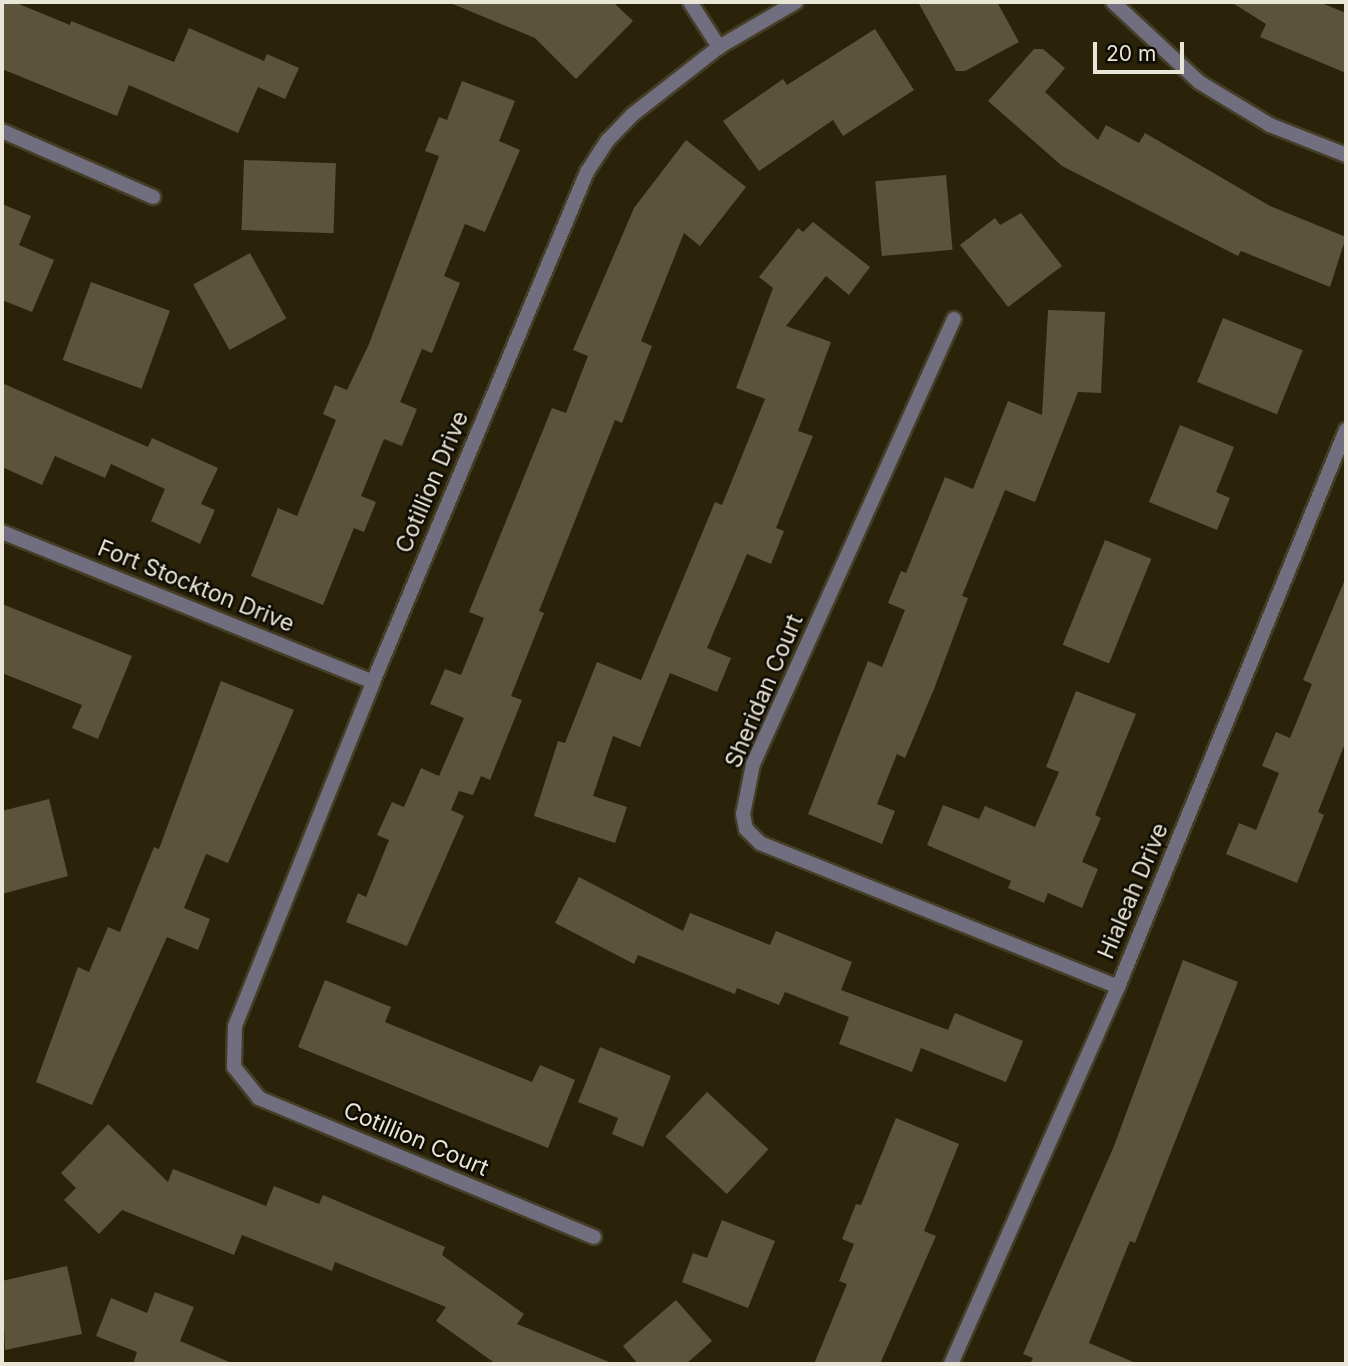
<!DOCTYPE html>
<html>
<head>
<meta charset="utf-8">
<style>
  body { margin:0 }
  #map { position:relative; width:1348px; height:1366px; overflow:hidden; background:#2a230a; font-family:Inter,sans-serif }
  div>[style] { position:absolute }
  .building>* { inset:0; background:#5b543a; transform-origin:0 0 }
  .roads { filter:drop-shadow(2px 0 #453e27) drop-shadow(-2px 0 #453e27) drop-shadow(0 2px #453e27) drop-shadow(0 -2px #453e27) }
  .minor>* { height:14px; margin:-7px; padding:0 7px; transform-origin:7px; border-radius:7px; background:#716e80 }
  .tertiary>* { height:14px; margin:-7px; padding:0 7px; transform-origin:7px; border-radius:7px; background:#716e80 }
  span { translate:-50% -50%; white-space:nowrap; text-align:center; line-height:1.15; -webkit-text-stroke:5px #0f0c04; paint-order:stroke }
  .street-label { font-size:23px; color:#e9e5d7 }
  .frame { position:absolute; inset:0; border:4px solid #e9e5d7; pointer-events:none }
  .scale { position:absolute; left:1093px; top:42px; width:91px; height:32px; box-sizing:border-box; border:4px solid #e9e5d7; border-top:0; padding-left:9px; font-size:21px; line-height:24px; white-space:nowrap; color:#e9e5d7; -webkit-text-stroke:5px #0f0c04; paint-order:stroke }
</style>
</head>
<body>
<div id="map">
  <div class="building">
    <div style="clip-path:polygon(2px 2px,14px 2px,70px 25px,71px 21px,174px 62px,189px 28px,264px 61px,267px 54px,299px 68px,285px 99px,258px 87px,238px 133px,129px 85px,117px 116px,2px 69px)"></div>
    <div style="clip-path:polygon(448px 2px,613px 2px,633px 21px,576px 79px,535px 38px)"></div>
    <div style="clip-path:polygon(918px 2px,997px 2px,1019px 42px,965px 71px,956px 71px)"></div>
    <div style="clip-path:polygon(1231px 2px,1319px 2px,1346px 13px,1346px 73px,1260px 37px,1266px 24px)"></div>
    <div style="clip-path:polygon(875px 29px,914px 90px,843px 136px,833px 120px,759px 171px,723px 121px,783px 79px,787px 85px)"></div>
    <div style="clip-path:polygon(1034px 49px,1043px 49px,1065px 68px,1045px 92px,1098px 140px,1106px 125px,1139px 143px,1145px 133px,1270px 206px,1346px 237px,1330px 287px,1241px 251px,1238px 256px,1062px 166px,988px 101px)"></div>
    <div style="clip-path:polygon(462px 81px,515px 101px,499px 141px,520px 150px,485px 232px,465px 224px,444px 276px,460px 283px,432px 353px,422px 349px,400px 402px,417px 409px,402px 446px,384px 439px,361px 496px,376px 502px,364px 532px,354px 528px,323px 605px,251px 576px,278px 508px,297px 516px,336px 420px,323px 414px,335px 385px,347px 390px,369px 344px,439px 156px,425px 151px,439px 117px,447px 120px)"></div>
    <div style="clip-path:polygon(686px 140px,746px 187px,700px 246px,684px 233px,641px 341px,652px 346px,622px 423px,615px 420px,539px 611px,544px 613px,511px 696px,522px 700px,490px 780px,481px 776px,473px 795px,459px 791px,451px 810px,464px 816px,407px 946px,346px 922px,358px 893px,366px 897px,389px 840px,377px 835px,392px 802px,404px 807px,421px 768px,439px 776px,464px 718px,430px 704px,445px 669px,461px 675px,484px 618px,469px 612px,552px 408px,566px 413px,588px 356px,573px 350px,634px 208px)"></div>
    <div style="left:244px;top:160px;width:92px;height:70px;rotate:2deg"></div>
    <div style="left:946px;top:175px;width:75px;height:71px;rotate:85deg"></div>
    <div style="clip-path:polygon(2px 204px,31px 216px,19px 245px,54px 260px,32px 312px,2px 300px)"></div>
    <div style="clip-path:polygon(1021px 213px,1062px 266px,1008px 307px,960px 245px,995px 218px,1000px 225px)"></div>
    <div style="clip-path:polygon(813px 222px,870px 267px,849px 295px,826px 276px,786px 326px,831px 342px,798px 431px,813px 436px,776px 528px,784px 531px,771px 564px,747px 554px,707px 648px,731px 658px,717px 692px,670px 673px,640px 747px,613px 736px,593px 796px,627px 807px,615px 843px,534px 816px,558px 741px,565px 743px,597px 662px,641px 680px,715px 502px,722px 505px,765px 399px,736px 388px,773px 288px,759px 277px,798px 228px,803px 232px)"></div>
    <div style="left:250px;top:253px;width:75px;height:65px;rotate:61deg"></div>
    <div style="left:91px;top:282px;width:84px;height:83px;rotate:20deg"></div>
    <div style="clip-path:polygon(1048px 310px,1105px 312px,1101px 393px,1078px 392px,1035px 502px,1005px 490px,962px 596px,968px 598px,934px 689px,905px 758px,897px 754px,877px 804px,895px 811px,882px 844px,808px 814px,868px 661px,882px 667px,905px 610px,888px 603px,901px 571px,906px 573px,945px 477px,973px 489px,1008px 401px,1042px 415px)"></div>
    <div style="left:1223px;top:318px;width:86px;height:69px;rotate:22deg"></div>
    <div style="clip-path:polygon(2px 383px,148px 447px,152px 438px,218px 468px,201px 504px,215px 510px,200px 544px,151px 521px,165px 489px,111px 464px,105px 478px,55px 456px,42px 485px,2px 467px)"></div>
    <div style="clip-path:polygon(1180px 425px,1234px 447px,1216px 492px,1230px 498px,1217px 530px,1149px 502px)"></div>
    <div style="left:1105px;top:540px;width:50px;height:113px;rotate:22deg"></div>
    <div style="clip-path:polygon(1346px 577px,1346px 741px,1318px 812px,1324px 815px,1297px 883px,1226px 854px,1239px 823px,1256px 830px,1279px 773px,1262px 766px,1276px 732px,1290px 738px,1312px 684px,1303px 680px)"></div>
    <div style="clip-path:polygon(2px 604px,132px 656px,98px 739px,72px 728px,82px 705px,2px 673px)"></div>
    <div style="clip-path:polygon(221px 681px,294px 710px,228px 863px,206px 854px,184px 908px,210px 919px,198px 950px,167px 937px,92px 1105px,36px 1082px,78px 967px,89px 972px,108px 927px,120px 932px,154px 847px,159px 849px)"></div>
    <div style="clip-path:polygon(1076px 691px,1136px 714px,1095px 815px,1101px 818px,1082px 862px,1098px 869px,1082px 908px,1048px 893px,1044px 903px,1008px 888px,1011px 881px,927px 845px,943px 805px,979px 819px,985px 806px,1035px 827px,1059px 772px,1046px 767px)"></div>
    <div style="clip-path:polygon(49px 799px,68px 876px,2px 894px,2px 811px)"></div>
    <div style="clip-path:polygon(579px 877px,683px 931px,690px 913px,770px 945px,776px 931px,852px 962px,841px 990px,948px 1030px,955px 1013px,1023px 1041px,1006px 1082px,921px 1048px,912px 1072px,839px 1044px,849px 1017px,785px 992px,779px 1005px,737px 988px,735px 994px,638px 955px,634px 964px,555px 923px)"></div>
    <div style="clip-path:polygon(1183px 960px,1238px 982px,1135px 1243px,1130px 1241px,1089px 1343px,1138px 1364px,1030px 1364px,1033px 1358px,1023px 1354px,1114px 1146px)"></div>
    <div style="clip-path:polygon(325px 980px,391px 1007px,385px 1022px,532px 1082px,540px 1065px,575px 1080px,548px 1148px,298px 1047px)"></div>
    <div style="clip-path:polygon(600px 1047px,671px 1076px,643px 1147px,612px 1134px,618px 1118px,578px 1102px)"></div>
    <div style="left:707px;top:1092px;width:84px;height:61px;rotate:43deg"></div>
    <div style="clip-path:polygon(896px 1118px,959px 1144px,924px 1231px,936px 1236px,880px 1364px,814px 1364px,847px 1284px,839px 1281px,854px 1244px,842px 1239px,856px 1204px,861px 1205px)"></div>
    <div style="clip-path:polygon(108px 1124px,168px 1182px,173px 1169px,266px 1206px,274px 1186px,319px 1204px,323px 1195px,445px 1247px,442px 1255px,524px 1314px,517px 1324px,614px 1364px,496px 1364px,436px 1321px,446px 1307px,335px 1262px,332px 1271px,242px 1235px,234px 1255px,122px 1210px,99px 1234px,64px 1200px,76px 1188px,61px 1173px)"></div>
    <div style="clip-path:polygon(722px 1220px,775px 1241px,748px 1308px,682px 1282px,693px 1253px,707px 1258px)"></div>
    <div style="clip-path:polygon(67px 1266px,82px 1334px,5px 1350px,2px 1281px)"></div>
    <div style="clip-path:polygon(155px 1292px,194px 1307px,180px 1341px,234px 1364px,133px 1364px,137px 1352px,96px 1336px,111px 1298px,147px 1313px)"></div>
    <div style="clip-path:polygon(676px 1300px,712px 1341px,686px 1364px,638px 1364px,623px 1346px)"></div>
  </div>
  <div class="roads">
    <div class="minor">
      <div style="left:690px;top:2px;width:54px;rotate:57.2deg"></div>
      <div style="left:2px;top:131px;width:165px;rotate:23.6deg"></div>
      <div style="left:954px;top:319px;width:488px;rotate:114.3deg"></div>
      <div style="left:753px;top:764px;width:51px;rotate:101.3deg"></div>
      <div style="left:743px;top:814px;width:15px;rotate:79deg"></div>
      <div style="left:746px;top:829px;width:20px;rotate:45deg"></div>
      <div style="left:760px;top:843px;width:386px;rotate:21.9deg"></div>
      <div style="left:2px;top:532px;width:400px;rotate:22deg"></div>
      <div style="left:594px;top:1237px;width:363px;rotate:-157.5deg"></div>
      <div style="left:259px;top:1098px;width:40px;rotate:-129deg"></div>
      <div style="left:234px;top:1067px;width:41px;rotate:-88.6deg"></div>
      <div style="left:235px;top:1026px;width:371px;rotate:-68.1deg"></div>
      <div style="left:373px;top:682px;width:553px;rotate:-67.24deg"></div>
      <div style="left:587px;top:172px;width:38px;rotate:-57deg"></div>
      <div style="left:608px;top:140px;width:35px;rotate:-46deg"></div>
      <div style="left:632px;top:115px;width:110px;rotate:-38deg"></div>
      <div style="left:719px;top:47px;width:89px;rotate:-30.3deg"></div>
      <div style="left:951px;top:1364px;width:412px;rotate:-66.1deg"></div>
      <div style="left:1118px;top:987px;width:602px;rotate:-67.74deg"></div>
    </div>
    <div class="tertiary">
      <div style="left:1113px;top:2px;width:117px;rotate:42.9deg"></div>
      <div style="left:1199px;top:82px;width:83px;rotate:31.2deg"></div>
      <div style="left:1270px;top:125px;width:82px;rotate:21.5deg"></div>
    </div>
  </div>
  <div class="street-label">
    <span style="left:432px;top:482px;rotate:-67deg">Cotillion Drive</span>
    <span style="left:196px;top:586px;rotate:22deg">Fort Stockton Drive</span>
    <span style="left:764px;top:691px;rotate:-67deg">Sheridan Court</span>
    <span style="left:1133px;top:891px;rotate:-67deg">Hialeah Drive</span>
    <span style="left:416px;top:1139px;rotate:23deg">Cotillion Court</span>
  </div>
  <div class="frame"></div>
  <div class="scale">20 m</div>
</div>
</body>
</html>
